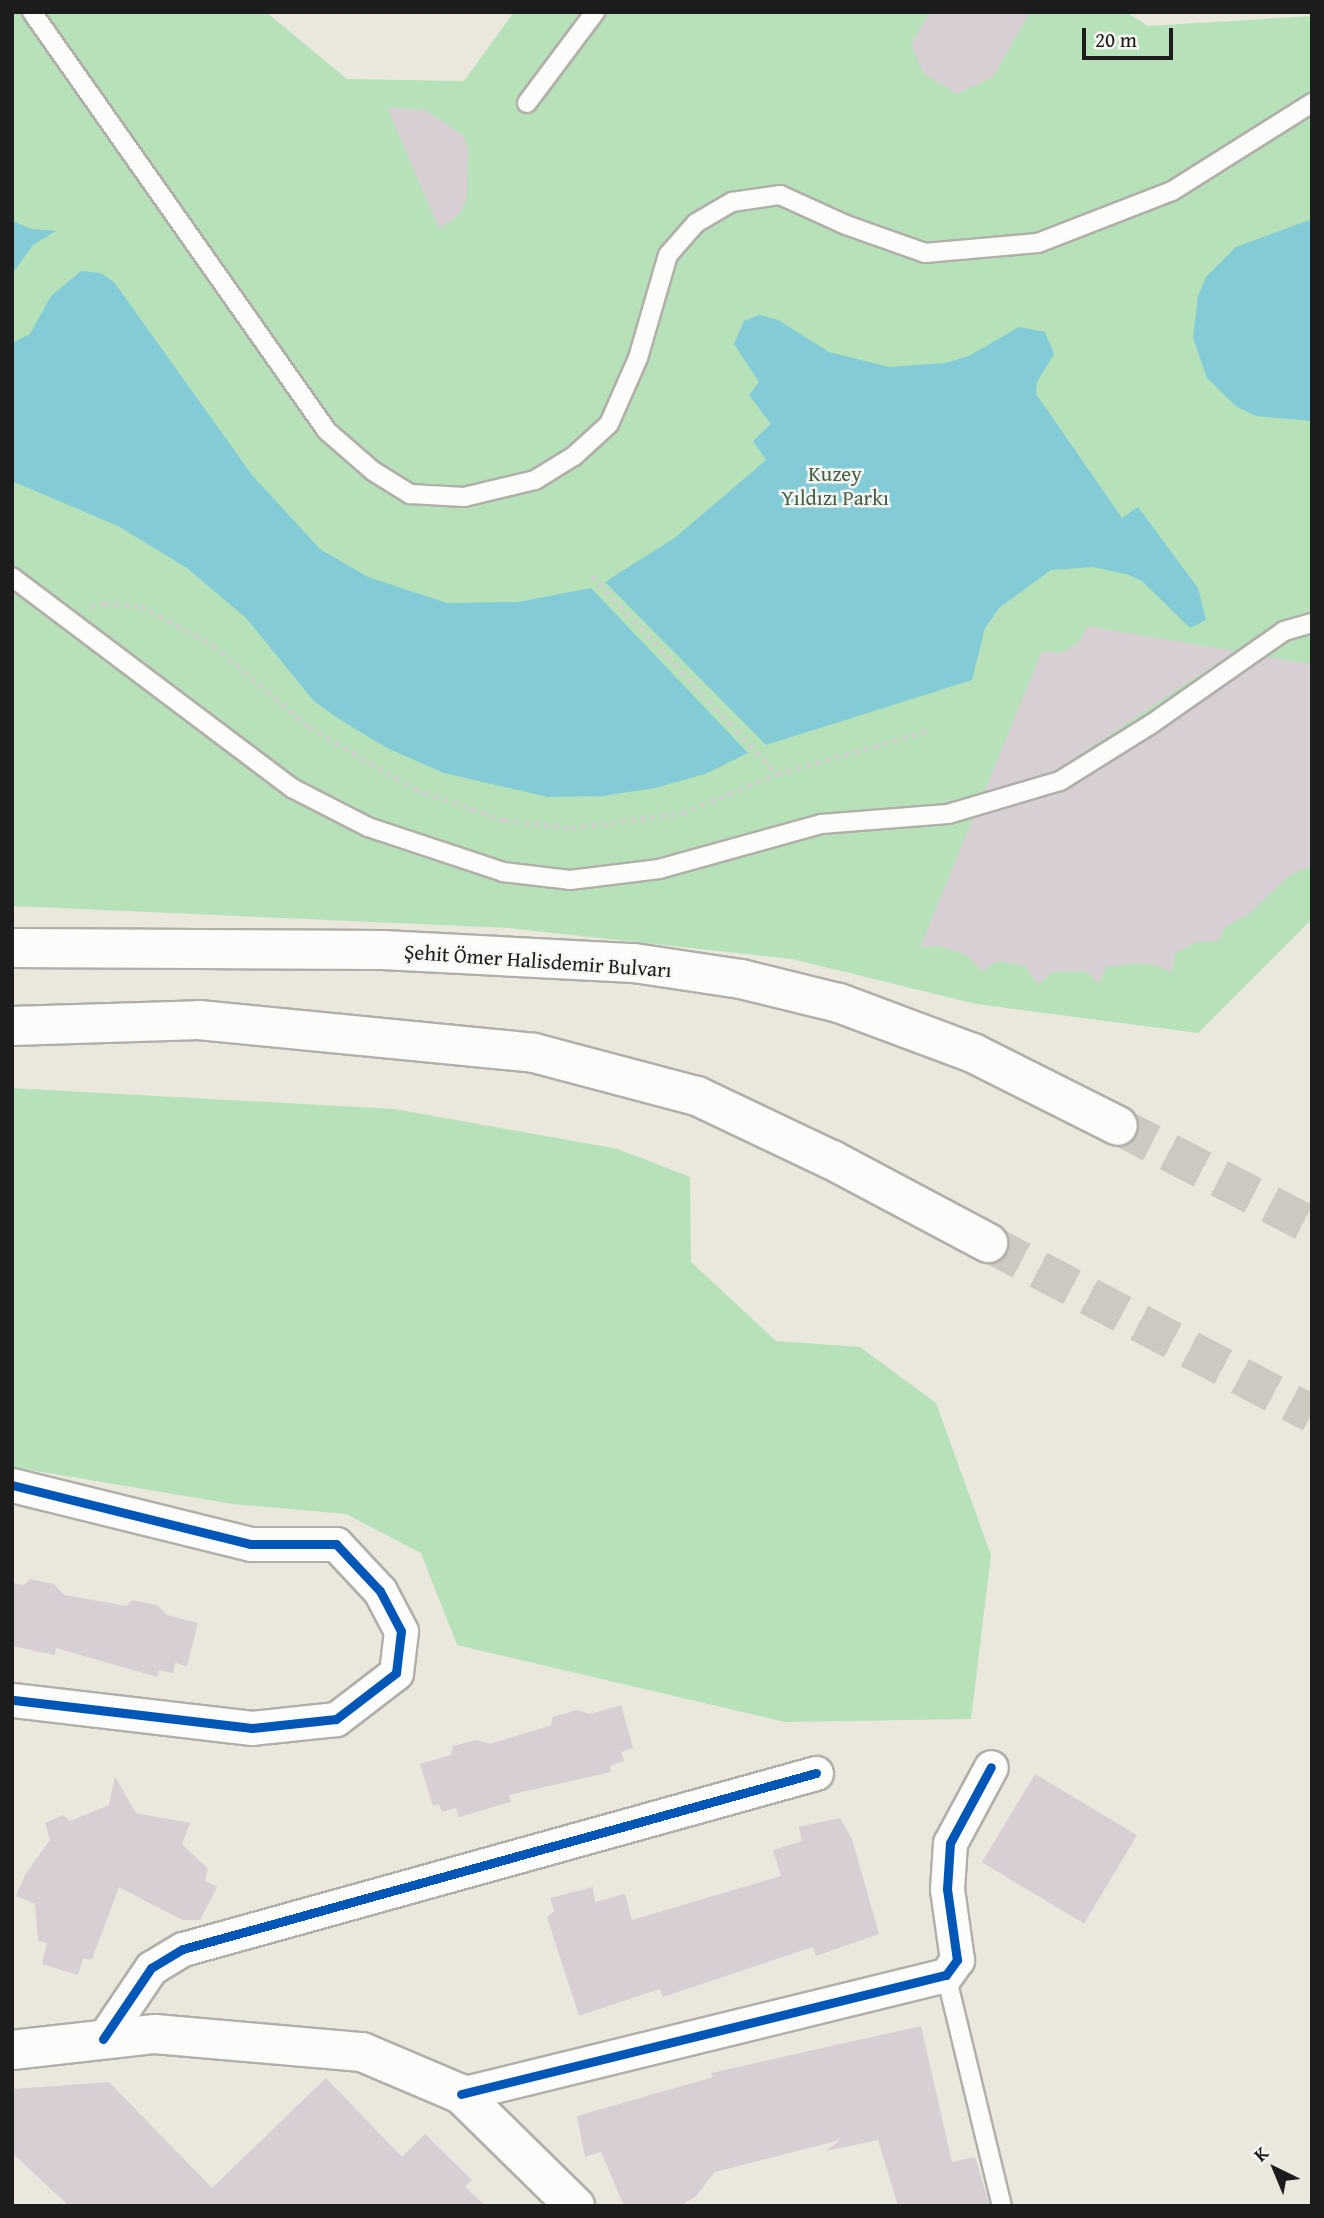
<!DOCTYPE html>
<html>
<head>
<meta charset="utf-8">
<style>
  body { margin:0 }
  #map { position:relative; width:1324px; height:2218px; overflow:hidden; background:#eae8dd; font-family:"Gentium Book Plus",serif }
  div>[style] { position:absolute }
  .green>* { inset:0; background:#b6e1b9 }
  .water>* { inset:0; background:#83cbd7 }
  .building>* { inset:0; background:#d7cfd3; transform-origin:0 0 }
  .highway-tunnel>* { height:38px; margin-top:-19px; transform-origin:0; background:repeating-linear-gradient(90deg,#cbc9c0 0 38px,transparent 0 57px) }
  .path>* { height:4.5px; margin-top:-2.25px; transform-origin:0; background:repeating-linear-gradient(90deg,#d1d1cf 0 5px,transparent 0 10px) }
  .roads { filter:drop-shadow(2px 0 #b1afa9) drop-shadow(-2px 0 #b1afa9) drop-shadow(0 2px #b1afa9) drop-shadow(0 -2px #b1afa9) }
  .lane>* { height:18px; margin:-9px; padding:0 9px; transform-origin:9px; border-radius:9px; background:#fcfcfa }
  .street>* { height:33px; margin:-16.5px; padding:0 16.5px; transform-origin:16.5px; border-radius:16.5px; background:#fcfcfa }
  .secondary>* { height:38px; margin:-19px; padding:0 19px; transform-origin:19px; border-radius:19px; background:#fcfcfa }
  .highway>* { height:38px; margin:-19px; padding:0 19px; transform-origin:19px; border-radius:19px; background:#fcfcfa }
  .cycleway>* { height:9px; margin:-4.5px; padding:0 4.5px; transform-origin:4.5px; border-radius:4.5px; background:#0057b8 }
  span { translate:-50% -50%; white-space:nowrap; text-align:center; line-height:1.15; -webkit-text-stroke:5px #f6f6f2; paint-order:stroke }
  .park-label { font-size:21px; color:#435f48 }
  .street-label { font-size:21px; color:#1c1c1c }
  .frame { position:absolute; inset:0; border:14px solid #1c1c1c; pointer-events:none }
  .north { position:absolute; left:1240px; top:2134px; width:70px; height:70px; -webkit-text-stroke:5px #f6f6f2; paint-order:stroke; rotate:317deg; font-size:19px; font-weight:700; line-height:28px; text-align:center; color:#1c1c1c }
  .north::after { content:''; display:block; margin:auto; width:24px; height:32px; background:#1c1c1c; clip-path:polygon(50% 0,100% 100%,50% 72%,0 100%) }
  .scale { position:absolute; left:1082px; top:28px; width:91px; height:32px; box-sizing:border-box; border:4px solid #1c1c1c; border-top:0; padding-left:9px; font-size:21px; line-height:24px; white-space:nowrap; color:#1c1c1c; -webkit-text-stroke:5px #f6f6f2; paint-order:stroke }
</style>
</head>
<body>
<div id="map">
  <div class="green">
    <div style="clip-path:polygon(12px 12px,266px 12px,347px 79px,464px 81px,514px 12px,1126px 12px,1148px 26px,1312px 16px,1312px 919px,1198px 1033px,976px 1004px,792px 959px,508px 928px,12px 906px)"></div>
    <div style="clip-path:polygon(12px 1088px,395px 1109px,618px 1149px,690px 1177px,691px 1262px,776px 1341px,860px 1347px,936px 1403px,991px 1555px,971px 1719px,785px 1722px,457px 1645px,421px 1553px,346px 1514px,233px 1504px,12px 1467px)"></div>
  </div>
  <div class="water">
    <div style="clip-path:polygon(1312px 219px,1312px 421px,1256px 416px,1237px 407px,1207px 378px,1193px 338px,1198px 296px,1206px 277px,1236px 247px)"></div>
    <div style="clip-path:polygon(13px 221px,31px 229px,56px 231px,33px 245px,12px 274px)"></div>
    <div style="clip-path:polygon(81px 271px,101px 273px,114px 282px,252px 475px,320px 549px,368px 577px,447px 603px,518px 602px,591px 588px,748px 753px,705px 774px,655px 788px,602px 796px,548px 797px,444px 773px,387px 748px,336px 717px,313px 700px,246px 618px,187px 568px,118px 526px,12px 481px,12px 343px,30px 334px,51px 296px)"></div>
    <div style="clip-path:polygon(760px 315px,778px 320px,829px 352px,889px 367px,945px 363px,969px 356px,1019px 327px,1045px 332px,1054px 354px,1037px 382px,1036px 394px,1122px 518px,1138px 507px,1198px 588px,1206px 620px,1190px 628px,1142px 581px,1126px 574px,1093px 567px,1051px 570px,999px 608px,985px 628px,972px 680px,766px 745px,605px 582px,676px 537px,766px 460px,753px 441px,771px 424px,749px 395px,759px 382px,734px 344px,744px 321px)"></div>
  </div>
  <div class="building">
    <div style="clip-path:polygon(930px 12px,1030px 12px,993px 77px,957px 94px,924px 74px,911px 44px)"></div>
    <div style="clip-path:polygon(387px 107px,425px 110px,463px 135px,468px 149px,467px 199px,459px 215px,439px 229px)"></div>
    <div style="clip-path:polygon(1088px 626px,1235px 651px,1055px 771px,984px 792px,1042px 651px,1061px 653px,1078px 643px)"></div>
    <div style="clip-path:polygon(1267px 657px,1312px 664px,1312px 865px,1290px 875px,1249px 914px,1225px 927px,1218px 941px,1198px 942px,1175px 953px,1172px 973px,1156px 965px,1137px 963px,1106px 967px,1099px 984px,1085px 971px,1052px 972px,1038px 985px,1025px 966px,997px 961px,982px 972px,967px 955px,940px 946px,920px 947px,973px 818px,1066px 791px)"></div>
    <div style="clip-path:polygon(30px 1579px,54px 1584px,64px 1595px,127px 1606px,132px 1600px,157px 1605px,167px 1615px,198px 1623px,187px 1666px,175px 1663px,173px 1673px,159px 1670px,157px 1677px,56px 1648px,55px 1655px,12px 1646px,12px 1583px,24px 1585px)"></div>
    <div style="clip-path:polygon(621px 1705px,633px 1748px,621px 1752px,624px 1761px,610px 1766px,611px 1772px,509px 1795px,511px 1802px,459px 1817px,456px 1808px,442px 1812px,439px 1804px,433px 1806px,420px 1764px,451px 1755px,453px 1746px,476px 1740px,490px 1744px,551px 1725px,553px 1717px,577px 1710px,590px 1714px)"></div>
    <div style="left:1035px;top:1774px;width:119px;height:103px;rotate:31deg"></div>
    <div style="clip-path:polygon(115px 1777px,136px 1813px,190px 1823px,182px 1844px,208px 1869px,205px 1881px,217px 1887px,200px 1920px,182px 1920px,119px 1887px,92px 1959px,83px 1959px,78px 1975px,42px 1964px,47px 1943px,38px 1941px,35px 1904px,16px 1896px,25px 1875px,50px 1840px,45px 1823px,63px 1815px,70px 1821px,109px 1805px)"></div>
    <div style="clip-path:polygon(840px 1818px,852px 1839px,879px 1934px,816px 1956px,813px 1947px,663px 1997px,660px 1989px,579px 2016px,547px 1917px,554px 1911px,550px 1898px,593px 1887px,595px 1902px,625px 1894px,632px 1920px,781px 1876px,773px 1850px,802px 1841px,799px 1827px)"></div>
    <div style="clip-path:polygon(921px 2026px,952px 2162px,975px 2157px,990px 2206px,898px 2206px,878px 2140px,826px 2151px,840px 2140px,715px 2172px,695px 2197px,680px 2206px,624px 2206px,601px 2152px,585px 2157px,577px 2116px,713px 2077px,711px 2073px)"></div>
    <div style="clip-path:polygon(326px 2078px,402px 2157px,425px 2134px,472px 2180px,465px 2187px,486px 2206px,69px 2206px,12px 2153px,12px 2089px,109px 2082px,212px 2188px)"></div>
  </div>
  <div class="highway-tunnel">
    <div style="left:1118px;top:1126px;width:218px;rotate:27.3deg"></div>
    <div style="left:988px;top:1243px;width:366px;rotate:27.8deg"></div>
  </div>
  <div class="path">
    <div style="left:592px;top:576px;width:271px;rotate:46.9deg"></div>
    <div style="left:91px;top:607px;width:14px;rotate:-17deg"></div>
    <div style="left:104px;top:603px;width:37px;rotate:5deg"></div>
    <div style="left:141px;top:606px;width:82px;rotate:28.4deg"></div>
    <div style="left:213px;top:645px;width:126px;rotate:40.5deg"></div>
    <div style="left:309px;top:727px;width:123px;rotate:30.3deg"></div>
    <div style="left:415px;top:789px;width:94px;rotate:19.2deg"></div>
    <div style="left:504px;top:820px;width:67px;rotate:6.8deg"></div>
    <div style="left:571px;top:828px;width:112px;rotate:-7.7deg"></div>
    <div style="left:682px;top:813px;width:103px;rotate:-22.3deg"></div>
    <div style="left:777px;top:774px;width:156px;rotate:-16deg"></div>
  </div>
  <div class="roads">
    <div class="lane">
      <div style="left:32px;top:12px;width:512px;rotate:54.85deg"></div>
      <div style="left:327px;top:431px;width:61px;rotate:41deg"></div>
      <div style="left:373px;top:471px;width:44px;rotate:31.9deg"></div>
      <div style="left:410px;top:494px;width:54px;rotate:3.2deg"></div>
      <div style="left:464px;top:497px;width:73px;rotate:-13.5deg"></div>
      <div style="left:535px;top:480px;width:46px;rotate:-31.6deg"></div>
      <div style="left:574px;top:456px;width:47px;rotate:-42.4deg"></div>
      <div style="left:609px;top:424px;width:72px;rotate:-66.3deg"></div>
      <div style="left:638px;top:358px;width:107px;rotate:-73.8deg"></div>
      <div style="left:668px;top:255px;width:43px;rotate:-48.8deg"></div>
      <div style="left:696px;top:223px;width:42px;rotate:-30.3deg"></div>
      <div style="left:732px;top:202px;width:49px;rotate:-8.3deg"></div>
      <div style="left:780px;top:195px;width:72px;rotate:24.4deg"></div>
      <div style="left:846px;top:225px;width:84px;rotate:19.5deg"></div>
      <div style="left:925px;top:253px;width:113px;rotate:-5.1deg"></div>
      <div style="left:1038px;top:243px;width:144px;rotate:-21.2deg"></div>
      <div style="left:1172px;top:191px;width:165px;rotate:-32.2deg"></div>
      <div style="left:527px;top:103px;width:114px;rotate:-53.2deg"></div>
      <div style="left:12px;top:577px;width:351px;rotate:37deg"></div>
      <div style="left:292px;top:788px;width:85px;rotate:27.2deg"></div>
      <div style="left:368px;top:827px;width:142px;rotate:18.4deg"></div>
      <div style="left:503px;top:872px;width:67px;rotate:6.8deg"></div>
      <div style="left:570px;top:880px;width:90px;rotate:-7deg"></div>
      <div style="left:659px;top:869px;width:168px;rotate:-15.5deg"></div>
      <div style="left:821px;top:824px;width:127px;rotate:-4.5deg"></div>
      <div style="left:948px;top:814px;width:117px;rotate:-16.4deg"></div>
      <div style="left:1060px;top:781px;width:106px;rotate:-31.9deg"></div>
      <div style="left:1150px;top:725px;width:164px;rotate:-35deg"></div>
      <div style="left:1284px;top:631px;width:29px;rotate:-16deg"></div>
      <div style="left:946px;top:1975px;width:238px;rotate:76.4deg"></div>
    </div>
    <div class="street">
      <div style="left:12px;top:1485px;width:246px;rotate:13.9deg"></div>
      <div style="left:251px;top:1544px;width:85px"></div>
      <div style="left:336px;top:1544px;width:64px;rotate:46.9deg"></div>
      <div style="left:380px;top:1591px;width:45px;rotate:62.3deg"></div>
      <div style="left:401px;top:1631px;width:42px;rotate:96.8deg"></div>
      <div style="left:396px;top:1673px;width:76px;rotate:142.5deg"></div>
      <div style="left:336px;top:1719px;width:84px;rotate:173.9deg"></div>
      <div style="left:252px;top:1728px;width:242px;rotate:-173.3deg"></div>
      <div style="left:103px;top:2039px;width:86px;rotate:-55.9deg"></div>
      <div style="left:151px;top:1968px;width:37px;rotate:-31deg"></div>
      <div style="left:183px;top:1949px;width:657px;rotate:-15.54deg"></div>
      <div style="left:461px;top:2094px;width:499px;rotate:-13.8deg"></div>
      <div style="left:946px;top:1975px;width:19px;rotate:-54deg"></div>
      <div style="left:957px;top:1960px;width:72px;rotate:-98deg"></div>
      <div style="left:947px;top:1889px;width:46px;rotate:-86.3deg"></div>
      <div style="left:950px;top:1843px;width:86px;rotate:-61.7deg"></div>
    </div>
    <div class="secondary">
      <div style="left:12px;top:2050px;width:144px;rotate:-6.4deg"></div>
      <div style="left:155px;top:2034px;width:208px;rotate:5deg"></div>
      <div style="left:362px;top:2052px;width:108px;rotate:23deg"></div>
      <div style="left:461px;top:2094px;width:160px;rotate:44.5deg"></div>
    </div>
    <div class="highway">
      <div style="left:12px;top:948px;width:371px;rotate:0.3deg"></div>
      <div style="left:383px;top:950px;width:251px;rotate:3deg"></div>
      <div style="left:634px;top:963px;width:108px;rotate:8.5deg"></div>
      <div style="left:741px;top:979px;width:101px;rotate:13.8deg"></div>
      <div style="left:839px;top:1003px;width:143px;rotate:20.5deg"></div>
      <div style="left:973px;top:1053px;width:162px;rotate:26.7deg"></div>
      <div style="left:12px;top:1026px;width:187px;rotate:-1.8deg"></div>
      <div style="left:199px;top:1020px;width:337px;rotate:5.6deg"></div>
      <div style="left:534px;top:1053px;width:169px;rotate:14.8deg"></div>
      <div style="left:697px;top:1096px;width:149px;rotate:25.4deg"></div>
      <div style="left:832px;top:1160px;width:177px;rotate:28deg"></div>
    </div>
  </div>
  <div class="cycleway">
    <div style="left:12px;top:1485px;width:246px;rotate:13.9deg"></div>
    <div style="left:251px;top:1544px;width:85px"></div>
    <div style="left:336px;top:1544px;width:64px;rotate:46.9deg"></div>
    <div style="left:380px;top:1591px;width:45px;rotate:62.3deg"></div>
    <div style="left:401px;top:1631px;width:42px;rotate:96.8deg"></div>
    <div style="left:396px;top:1673px;width:76px;rotate:142.5deg"></div>
    <div style="left:336px;top:1719px;width:84px;rotate:173.9deg"></div>
    <div style="left:252px;top:1728px;width:242px;rotate:-173.3deg"></div>
    <div style="left:103px;top:2039px;width:86px;rotate:-55.9deg"></div>
    <div style="left:151px;top:1968px;width:37px;rotate:-31deg"></div>
    <div style="left:183px;top:1949px;width:657px;rotate:-15.54deg"></div>
    <div style="left:461px;top:2094px;width:499px;rotate:-13.8deg"></div>
    <div style="left:946px;top:1975px;width:19px;rotate:-54deg"></div>
    <div style="left:957px;top:1960px;width:72px;rotate:-98deg"></div>
    <div style="left:947px;top:1889px;width:46px;rotate:-86.3deg"></div>
    <div style="left:950px;top:1843px;width:86px;rotate:-61.7deg"></div>
  </div>
  <div class="park-label">
    <span style="left:835px;top:486px">Kuzey<br>Yıldızı Parkı</span>
  </div>
  <div class="street-label">
    <span style="left:538px;top:961px;rotate:4deg">Şehit Ömer Halisdemir Bulvarı</span>
  </div>
  <div class="frame"></div>
  <div class="north">K</div>
  <div class="scale">20 m</div>
</div>
</body>
</html>
